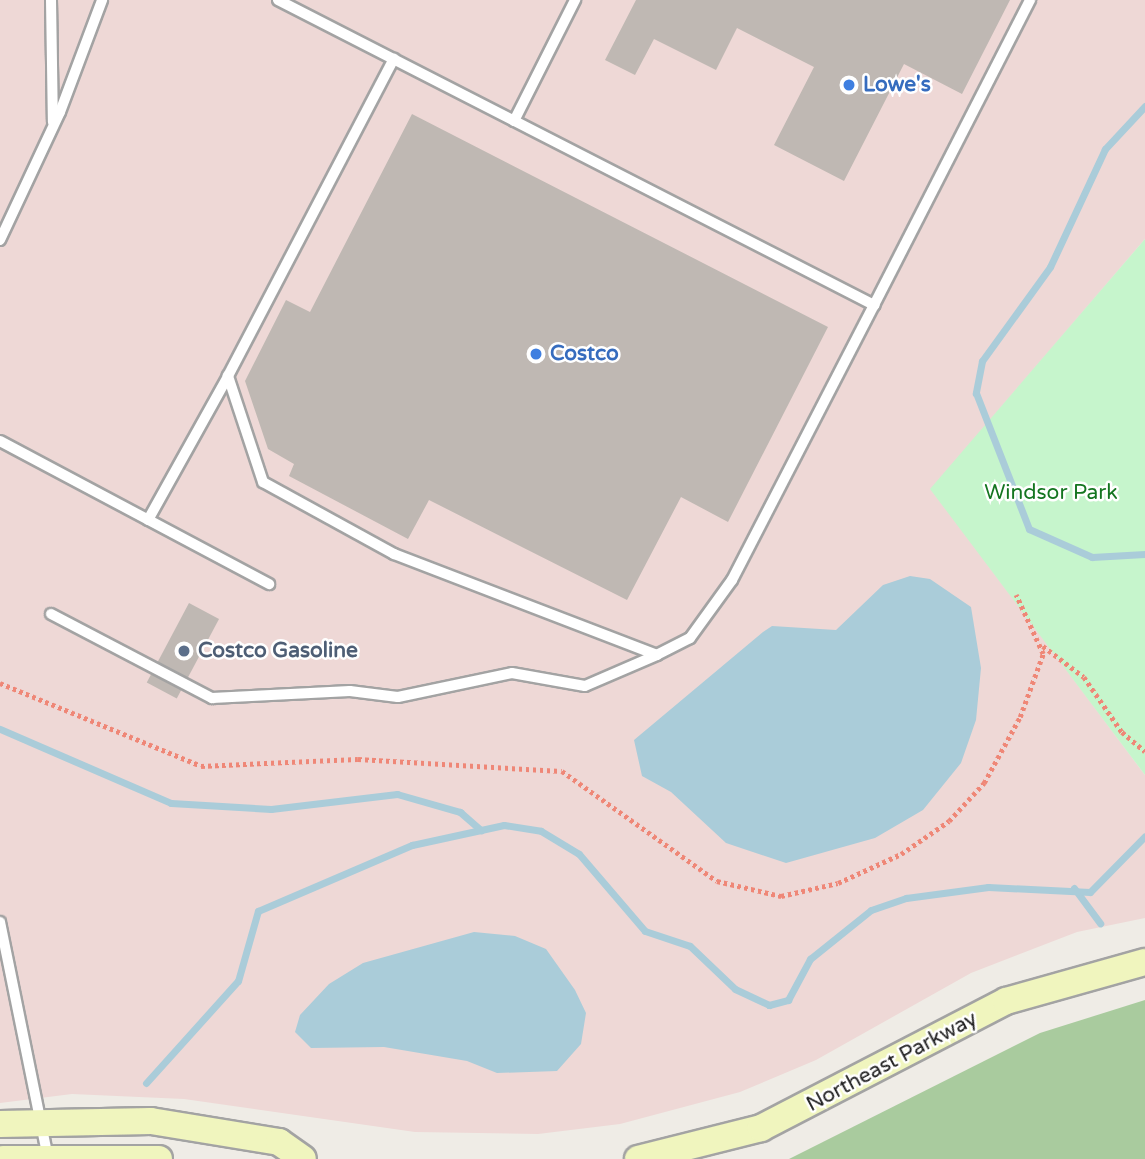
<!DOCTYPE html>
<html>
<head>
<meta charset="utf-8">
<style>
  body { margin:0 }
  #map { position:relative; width:1145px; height:1159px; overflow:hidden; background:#efece6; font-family:"Varela Round",sans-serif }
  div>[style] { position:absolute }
  .commercial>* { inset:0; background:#eed8d6 }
  .forest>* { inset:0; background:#a9cb9e }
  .park>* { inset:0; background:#c6f5cc }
  .water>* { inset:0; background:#aaccd9 }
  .stream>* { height:7px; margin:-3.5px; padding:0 3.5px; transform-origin:3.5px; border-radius:3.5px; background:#aaccd9 }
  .building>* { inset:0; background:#bfb8b3; transform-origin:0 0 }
  .path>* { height:4.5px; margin-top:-2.25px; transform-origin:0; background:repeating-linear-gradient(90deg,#ef8777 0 3.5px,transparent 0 7px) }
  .roads { filter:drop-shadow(2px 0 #a3a3a3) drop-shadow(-2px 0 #a3a3a3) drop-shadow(0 2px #a3a3a3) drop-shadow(0 -2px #a3a3a3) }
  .lane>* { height:10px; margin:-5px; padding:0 5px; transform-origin:5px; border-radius:5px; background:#fff }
  .secondary>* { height:26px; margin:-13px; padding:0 13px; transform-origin:13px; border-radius:13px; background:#f0f5be }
  .dots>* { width:19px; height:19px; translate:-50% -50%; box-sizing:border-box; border:4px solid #fff; border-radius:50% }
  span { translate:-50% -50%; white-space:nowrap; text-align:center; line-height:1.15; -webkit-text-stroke:5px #fff; paint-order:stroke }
  .shop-label { font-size:21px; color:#366cbe; font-weight:700 }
  .left { translate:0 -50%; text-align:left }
  .park-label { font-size:21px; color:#147520 }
  .service-label { font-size:21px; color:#4e5e75; font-weight:700 }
  .street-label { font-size:21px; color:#1f1f1f }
</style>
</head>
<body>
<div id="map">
  <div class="commercial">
    <div style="clip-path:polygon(0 0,1145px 0,1145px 239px,931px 489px,1145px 775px,1145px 918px,1077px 932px,971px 973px,816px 1060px,740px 1092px,620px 1124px,538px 1134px,415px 1132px,184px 1099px,72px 1094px,0 1103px)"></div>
  </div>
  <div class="forest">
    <div style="clip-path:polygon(1145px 1000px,1145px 1159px,789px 1159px,1040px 1033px)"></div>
  </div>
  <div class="park">
    <div style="clip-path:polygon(1145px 239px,1145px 775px,930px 489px)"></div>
  </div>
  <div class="water">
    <div style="clip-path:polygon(910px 576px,930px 579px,971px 607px,981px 668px,976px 720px,961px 763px,923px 810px,875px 838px,786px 863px,726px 843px,671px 792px,642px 776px,634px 740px,763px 632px,772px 626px,836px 630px,883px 585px)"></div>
    <div style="clip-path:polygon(474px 932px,515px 936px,546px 949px,575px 990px,586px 1013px,581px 1044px,557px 1071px,497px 1073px,467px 1061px,384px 1047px,311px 1048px,295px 1032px,300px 1015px,329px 984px,363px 963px)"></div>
  </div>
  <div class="stream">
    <div style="left:1145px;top:106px;width:59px;rotate:132.9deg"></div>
    <div style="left:1105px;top:149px;width:130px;rotate:115deg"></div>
    <div style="left:1050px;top:267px;width:116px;rotate:125.9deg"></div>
    <div style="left:982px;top:361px;width:33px;rotate:101deg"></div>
    <div style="left:976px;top:393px;width:146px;rotate:68.7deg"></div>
    <div style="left:1029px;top:529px;width:69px;rotate:24deg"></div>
    <div style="left:1092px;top:557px;width:53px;rotate:-3.2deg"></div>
    <div style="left:0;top:729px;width:186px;rotate:23.4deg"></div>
    <div style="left:171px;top:803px;width:100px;rotate:3.4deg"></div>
    <div style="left:271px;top:809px;width:127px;rotate:-6.8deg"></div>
    <div style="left:397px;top:794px;width:66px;rotate:15.9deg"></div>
    <div style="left:460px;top:812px;width:28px;rotate:41deg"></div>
    <div style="left:1074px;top:888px;width:44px;rotate:53.4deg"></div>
    <div style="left:146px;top:1083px;width:137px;rotate:-48deg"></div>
    <div style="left:238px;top:981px;width:73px;rotate:-74.1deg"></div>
    <div style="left:258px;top:911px;width:168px;rotate:-23.2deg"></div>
    <div style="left:412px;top:845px;width:94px;rotate:-12.3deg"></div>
    <div style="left:504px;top:825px;width:37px;rotate:9deg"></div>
    <div style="left:541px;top:831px;width:44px;rotate:31.2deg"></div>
    <div style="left:579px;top:854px;width:101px;rotate:49.4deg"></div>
    <div style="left:645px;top:931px;width:47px;rotate:18.4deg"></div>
    <div style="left:690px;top:946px;width:62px;rotate:43.7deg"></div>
    <div style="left:735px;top:989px;width:38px;rotate:25deg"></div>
    <div style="left:769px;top:1005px;width:20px;rotate:-15deg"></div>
    <div style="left:788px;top:1000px;width:47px;rotate:-61.8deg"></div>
    <div style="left:810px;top:959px;width:78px;rotate:-38.8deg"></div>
    <div style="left:871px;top:910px;width:37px;rotate:-19deg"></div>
    <div style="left:906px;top:898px;width:83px;rotate:-7.6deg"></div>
    <div style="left:988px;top:887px;width:102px;rotate:2.8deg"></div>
    <div style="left:1090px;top:892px;width:78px;rotate:-45.5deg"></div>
  </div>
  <div class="building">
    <div style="clip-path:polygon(636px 0,1010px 0,962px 94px,904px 64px,844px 181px,774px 145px,814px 67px,737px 28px,716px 70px,654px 39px,635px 75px,605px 60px)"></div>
    <div style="clip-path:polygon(412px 114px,828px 327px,728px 522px,681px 497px,627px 600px,429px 500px,408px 539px,289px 476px,294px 464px,268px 449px,245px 381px,286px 300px,310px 312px)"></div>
    <div style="left:189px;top:603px;width:34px;height:90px;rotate:28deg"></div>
  </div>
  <div class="path">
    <div style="left:1043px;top:646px;width:51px;rotate:37.1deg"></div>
    <div style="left:1084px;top:677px;width:67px;rotate:55.4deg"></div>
    <div style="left:1122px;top:732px;width:30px;rotate:40deg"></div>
    <div style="left:0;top:683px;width:217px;rotate:22.4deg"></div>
    <div style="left:201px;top:766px;width:157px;rotate:-2.6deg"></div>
    <div style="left:358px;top:759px;width:204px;rotate:3.4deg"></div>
    <div style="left:562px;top:771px;width:190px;rotate:35.4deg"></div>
    <div style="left:717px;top:881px;width:66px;rotate:13.2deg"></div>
    <div style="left:781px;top:896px;width:58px;rotate:-12.8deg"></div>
    <div style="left:838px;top:883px;width:69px;rotate:-24.7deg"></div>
    <div style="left:901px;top:854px;width:58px;rotate:-34.5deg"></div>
    <div style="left:949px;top:821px;width:52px;rotate:-47.4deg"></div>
    <div style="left:984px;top:783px;width:75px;rotate:-61.4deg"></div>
    <div style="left:1020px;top:717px;width:67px;rotate:-69.9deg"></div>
    <div style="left:1043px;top:654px;width:65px;rotate:-114.6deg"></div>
  </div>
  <div class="roads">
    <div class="lane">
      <div style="left:51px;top:0;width:122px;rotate:89.1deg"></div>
      <div style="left:278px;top:0;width:670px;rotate:27.1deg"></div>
      <div style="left:874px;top:305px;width:309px;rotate:117.3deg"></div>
      <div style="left:732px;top:580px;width:72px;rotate:125.9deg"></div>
      <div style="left:690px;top:638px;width:37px;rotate:153deg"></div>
      <div style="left:657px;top:655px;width:282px;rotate:-159deg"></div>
      <div style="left:394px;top:554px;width:149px;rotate:-151.2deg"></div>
      <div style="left:263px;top:482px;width:112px;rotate:-108.3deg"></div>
      <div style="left:228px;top:376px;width:358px;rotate:-62.4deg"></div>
      <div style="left:514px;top:121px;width:136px;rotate:-63.2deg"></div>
      <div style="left:0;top:240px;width:141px;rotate:-64.9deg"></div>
      <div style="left:60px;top:112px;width:120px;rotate:-69.4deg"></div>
      <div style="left:874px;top:305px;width:343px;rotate:-62.9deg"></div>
      <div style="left:0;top:441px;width:305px;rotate:28deg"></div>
      <div style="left:148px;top:520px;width:165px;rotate:-60.9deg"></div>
      <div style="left:51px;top:614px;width:182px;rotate:27.6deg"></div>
      <div style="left:212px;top:698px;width:138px;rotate:-2.9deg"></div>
      <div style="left:350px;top:691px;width:48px;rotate:7.1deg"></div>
      <div style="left:398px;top:697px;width:116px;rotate:-11.9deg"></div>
      <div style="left:512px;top:673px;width:74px;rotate:10.1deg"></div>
      <div style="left:585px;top:686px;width:78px;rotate:-23.3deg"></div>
      <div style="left:0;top:922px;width:237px;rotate:78.5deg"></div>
    </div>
    <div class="secondary">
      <div style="left:0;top:1124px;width:151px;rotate:-1.1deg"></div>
      <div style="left:151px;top:1121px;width:130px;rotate:9.3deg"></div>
      <div style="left:279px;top:1142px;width:29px;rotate:35deg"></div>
      <div style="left:3px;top:1159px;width:156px"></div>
      <div style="left:638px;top:1159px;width:127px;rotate:-14.1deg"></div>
      <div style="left:761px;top:1128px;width:276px;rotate:-27.4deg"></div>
      <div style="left:1006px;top:1001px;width:144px;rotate:-15.7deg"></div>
    </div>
  </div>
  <div class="dots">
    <div style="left:849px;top:85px;background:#3f7fe0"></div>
    <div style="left:536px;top:354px;background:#3f7fe0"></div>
    <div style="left:184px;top:651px;background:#5c6f8a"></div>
  </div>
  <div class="shop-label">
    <span class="left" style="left:863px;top:85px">Lowe's</span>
    <span class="left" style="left:550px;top:354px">Costco</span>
  </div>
  <div class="park-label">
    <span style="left:1051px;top:493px">Windsor Park</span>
  </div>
  <div class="service-label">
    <span class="left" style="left:198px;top:651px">Costco Gasoline</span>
  </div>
  <div class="street-label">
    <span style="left:892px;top:1062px;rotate:-28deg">Northeast Parkway</span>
  </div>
</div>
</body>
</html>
